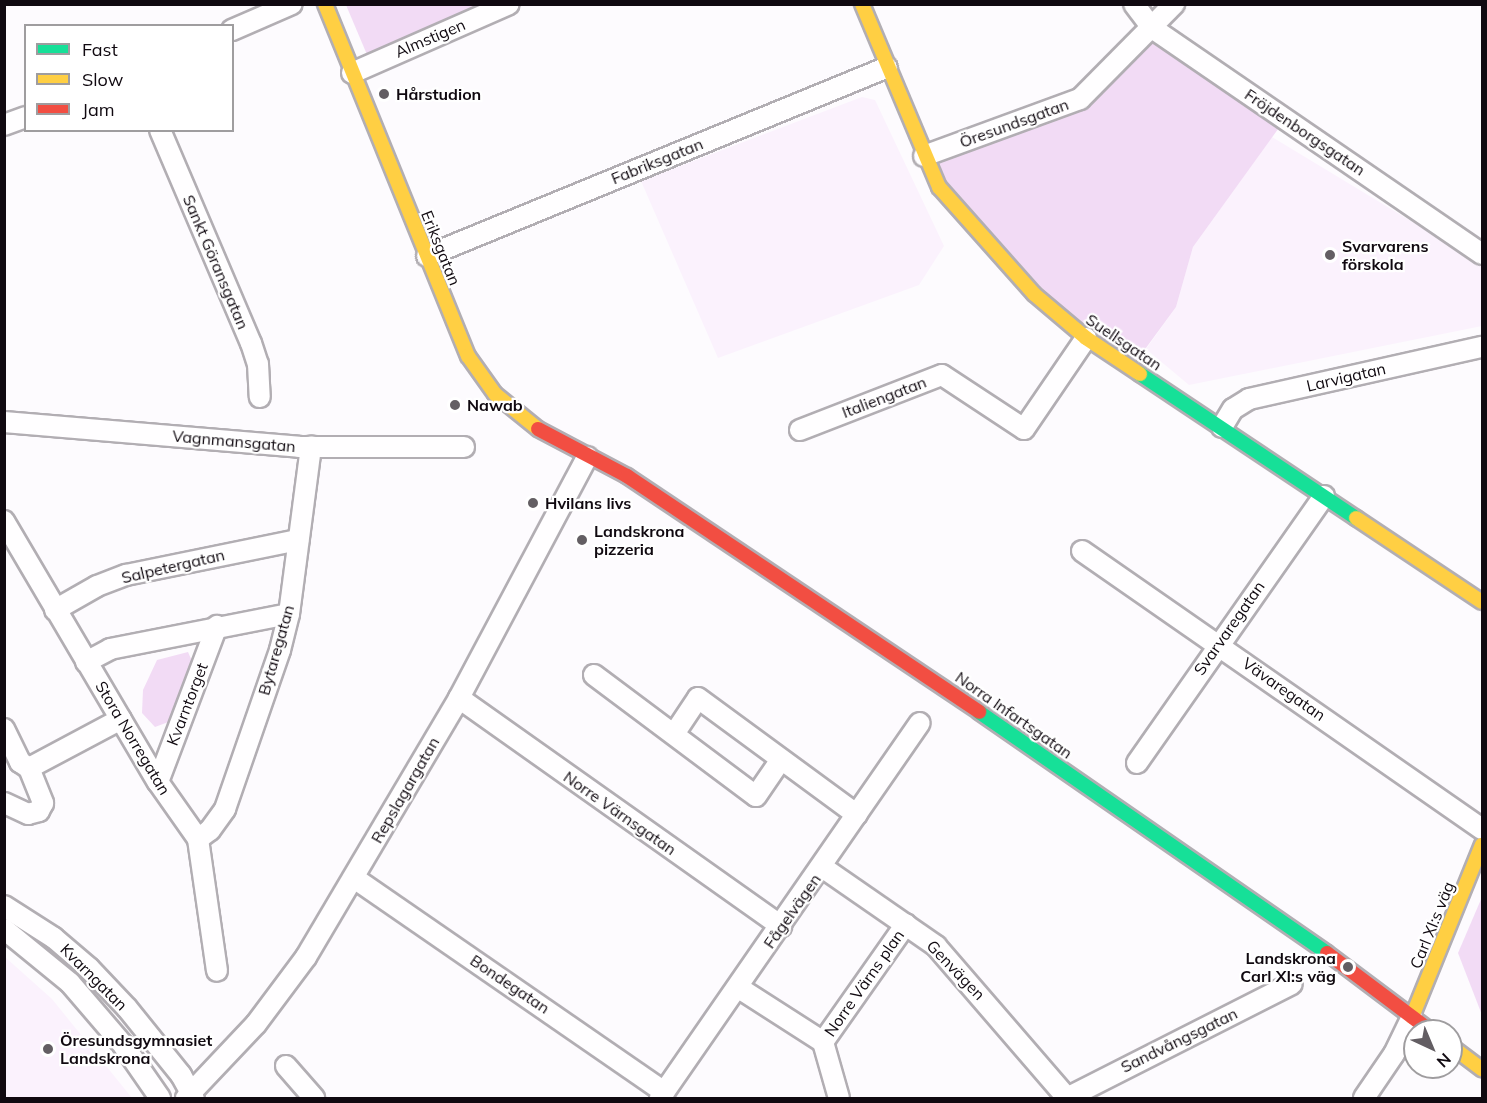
<!DOCTYPE html>
<html>
<head>
<meta charset="utf-8">
<style>
  body { margin:0 }
  #map { position:relative; width:1487px; height:1103px; overflow:hidden; background:#fdfbfe; font-family:Mulish,sans-serif }
  div>[style] { position:absolute }
  .built>* { inset:0; background:#fbf2fd }
  .green>* { inset:0; background:#f2dbf5 }
  .roads { filter:drop-shadow(2px 0 #b2aeb3) drop-shadow(-2px 0 #b2aeb3) drop-shadow(0 2px #b2aeb3) drop-shadow(0 -2px #b2aeb3) }
  .street>* { height:20px; margin:-10px; padding:0 10px; transform-origin:10px; border-radius:10px; background:#fffeff }
  .fast>* { height:14px; margin:-7px; padding:0 7px; transform-origin:7px; border-radius:7px; background:#16e098 }
  .slow>* { height:14px; margin:-7px; padding:0 7px; transform-origin:7px; border-radius:7px; background:#ffcf43 }
  .jam>* { height:14px; margin:-7px; padding:0 7px; transform-origin:7px; border-radius:7px; background:#f24e42 }
  .dots>* { width:16px; height:16px; translate:-50% -50%; box-sizing:border-box; border:3px solid #fff; border-radius:50% }
  span { translate:-50% -50%; white-space:nowrap; text-align:center; line-height:1.15; -webkit-text-stroke:4.5px #fff; paint-order:stroke }
  .street-label { font-size:16px; color:#100910 }
  .poi-label { font-size:16px; color:#100910; font-weight:700 }
  .left { translate:0 -50%; text-align:left }
  .right { translate:-100% -50%; text-align:right }
  .frame { position:absolute; inset:0; border:6px solid #100910; pointer-events:none }
  .legend { position:absolute; left:24px; top:24px; width:210px; height:108px; box-sizing:border-box; background:#fff; border:2px solid #9f9d9f; margin:0; padding:8px 10px; list-style:none; font-size:18px; color:#100910 }
  .legend li { display:flex; align-items:center; gap:12px; height:30px }
  .legend b { width:30px; border:2px solid #9f9d9f }
  .north { position:absolute; left:1403px; top:1019px; width:60px; height:60px; box-sizing:border-box; background:#fff; border:2px solid #9f9d9f; border-radius:50%; rotate:136deg; font-size:16px; font-weight:700; line-height:24px; text-align:center; color:#100910 }
  .north::after { content:''; display:block; margin:auto; width:21px; height:27px; background:#635e63; clip-path:polygon(50% 0,100% 100%,50% 72%,0 100%) }
</style>
</head>
<body>
<div id="map">
  <div class="built">
    <div style="clip-path:polygon(862px 97px,875px 100px,944px 246px,919px 285px,718px 358px,641px 181px)"></div>
    <div style="clip-path:polygon(1272px 137px,1482px 264px,1482px 326px,1189px 385px,1146px 349px,1176px 307px,1193px 247px)"></div>
    <div style="clip-path:polygon(5px 957px,52px 999px,132px 1098px,5px 1098px)"></div>
  </div>
  <div class="green">
    <div style="clip-path:polygon(346px 5px,488px 5px,368px 57px)"></div>
    <div style="clip-path:polygon(1152px 28px,1286px 118px,1193px 247px,1176px 307px,1132px 367px,1086px 338px,924px 156px,1060px 108px)"></div>
    <div style="clip-path:polygon(188px 652px,192px 661px,171px 721px,155px 727px,142px 713px,143px 690px,157px 660px)"></div>
    <div style="clip-path:polygon(1482px 897px,1482px 1015px,1458px 953px)"></div>
  </div>
  <div class="roads">
    <div class="street">
      <div style="left:1134px;top:4px;width:30px;rotate:53deg"></div>
      <div style="left:1152px;top:28px;width:400px;rotate:34.4deg"></div>
      <div style="left:232px;top:30px;width:65px;rotate:-23.4deg"></div>
      <div style="left:352px;top:73px;width:171px;rotate:-23.7deg"></div>
      <div style="left:4px;top:125px;width:23px;rotate:-20deg"></div>
      <div style="left:160px;top:130px;width:232px;rotate:66.9deg"></div>
      <div style="left:251px;top:343px;width:22px;rotate:72deg"></div>
      <div style="left:258px;top:364px;width:33px;rotate:87deg"></div>
      <div style="left:924px;top:156px;width:166px;rotate:-20.1deg"></div>
      <div style="left:1080px;top:99px;width:134px;rotate:-45.3deg"></div>
      <div style="left:427px;top:256px;width:497px;rotate:-22.3deg"></div>
      <div style="left:4px;top:422px;width:296px;rotate:4.8deg"></div>
      <div style="left:299px;top:447px;width:165px"></div>
      <div style="left:1222px;top:427px;width:21px;rotate:-59deg"></div>
      <div style="left:1233px;top:409px;width:19px;rotate:-32deg"></div>
      <div style="left:1249px;top:399px;width:239px;rotate:-12.6deg"></div>
      <div style="left:800px;top:430px;width:152px;rotate:-21.2deg"></div>
      <div style="left:942px;top:375px;width:98px;rotate:33.4deg"></div>
      <div style="left:1024px;top:429px;width:110px;rotate:-55.7deg"></div>
      <div style="left:4px;top:521px;width:303px;rotate:59.5deg"></div>
      <div style="left:158px;top:782px;width:70px;rotate:54.9deg"></div>
      <div style="left:198px;top:839px;width:133px;rotate:81.8deg"></div>
      <div style="left:1082px;top:551px;width:487px;rotate:34.8deg"></div>
      <div style="left:55px;top:610px;width:48px;rotate:-29.7deg"></div>
      <div style="left:97px;top:586px;width:31px;rotate:-21deg"></div>
      <div style="left:126px;top:575px;width:176px;rotate:-11.5deg"></div>
      <div style="left:86px;top:662px;width:27px;rotate:-28deg"></div>
      <div style="left:110px;top:649px;width:182px;rotate:-11.1deg"></div>
      <div style="left:594px;top:675px;width:202px;rotate:36.8deg"></div>
      <div style="left:756px;top:796px;width:42px;rotate:-55.6deg"></div>
      <div style="left:459px;top:698px;width:395px;rotate:35.3deg"></div>
      <div style="left:4px;top:729px;width:37px;rotate:64deg"></div>
      <div style="left:20px;top:762px;width:11px;rotate:34deg"></div>
      <div style="left:29px;top:768px;width:38px;rotate:68deg"></div>
      <div style="left:43px;top:803px;width:9px;rotate:117deg"></div>
      <div style="left:39px;top:811px;width:11px;rotate:165deg"></div>
      <div style="left:28px;top:814px;width:26px;rotate:-155deg"></div>
      <div style="left:674px;top:734px;width:43px;rotate:-56.3deg"></div>
      <div style="left:698px;top:698px;width:197px;rotate:36.3deg"></div>
      <div style="left:1137px;top:763px;width:326px;rotate:-55deg"></div>
      <div style="left:29px;top:768px;width:104px;rotate:-28deg"></div>
      <div style="left:158px;top:782px;width:167px;rotate:-69.3deg"></div>
      <div style="left:198px;top:839px;width:15px;rotate:-37deg"></div>
      <div style="left:210px;top:830px;width:26px;rotate:-54deg"></div>
      <div style="left:225px;top:809px;width:168px;rotate:-70.9deg"></div>
      <div style="left:280px;top:650px;width:37px;rotate:-76deg"></div>
      <div style="left:289px;top:614px;width:169px;rotate:-82.5deg"></div>
      <div style="left:822px;top:867px;width:139px;rotate:34.7deg"></div>
      <div style="left:936px;top:946px;width:201px;rotate:49.2deg"></div>
      <div style="left:354px;top:878px;width:377px;rotate:34.6deg"></div>
      <div style="left:4px;top:906px;width:59px;rotate:32.6deg"></div>
      <div style="left:54px;top:938px;width:46px;rotate:40.6deg"></div>
      <div style="left:89px;top:968px;width:55px;rotate:46.5deg"></div>
      <div style="left:127px;top:1008px;width:86px;rotate:51.1deg"></div>
      <div style="left:181px;top:1075px;width:26px;rotate:61deg"></div>
      <div style="left:4px;top:929px;width:85px;rotate:39.3deg"></div>
      <div style="left:70px;top:983px;width:83px;rotate:49.4deg"></div>
      <div style="left:124px;top:1046px;width:63px;rotate:55.3deg"></div>
      <div style="left:739px;top:988px;width:100px;rotate:32.7deg"></div>
      <div style="left:823px;top:1042px;width:58px;rotate:74.1deg"></div>
      <div style="left:823px;top:1042px;width:144px;rotate:-54.9deg"></div>
      <div style="left:286px;top:1066px;width:43px;rotate:48.8deg"></div>
      <div style="left:186px;top:1098px;width:102px;rotate:-46.6deg"></div>
      <div style="left:256px;top:1024px;width:84px;rotate:-53.3deg"></div>
      <div style="left:306px;top:957px;width:301px;rotate:-59.4deg"></div>
      <div style="left:459px;top:698px;width:273px;rotate:-62deg"></div>
      <div style="left:660px;top:1098px;width:456px;rotate:-55.3deg"></div>
      <div style="left:1067px;top:1098px;width:252px;rotate:-26.9deg"></div>
      <div style="left:1364px;top:1098px;width:53px;rotate:-55.7deg"></div>
      <div style="left:1394px;top:1054px;width:41px;rotate:-64.1deg"></div>
    </div>
    <div class="fast">
      <div style="left:1140px;top:374px;width:260px;rotate:33.7deg"></div>
      <div style="left:979px;top:712px;width:423px;rotate:34.7deg"></div>
    </div>
    <div class="slow">
      <div style="left:325px;top:4px;width:380px;rotate:67.9deg"></div>
      <div style="left:468px;top:356px;width:47px;rotate:54.6deg"></div>
      <div style="left:495px;top:394px;width:55px;rotate:39.1deg"></div>
      <div style="left:862px;top:4px;width:199px;rotate:67.2deg"></div>
      <div style="left:939px;top:187px;width:143px;rotate:48.4deg"></div>
      <div style="left:1034px;top:294px;width:68px;rotate:40.2deg"></div>
      <div style="left:1086px;top:338px;width:65px;rotate:33.7deg"></div>
      <div style="left:1356px;top:518px;width:151px;rotate:33.7deg"></div>
      <div style="left:1412px;top:1017px;width:186px;rotate:-67.9deg"></div>
      <div style="left:1451px;top:1046px;width:39px;rotate:37deg"></div>
    </div>
    <div class="jam">
      <div style="left:538px;top:429px;width:101px;rotate:27.8deg"></div>
      <div style="left:627px;top:476px;width:424px;rotate:33.8deg"></div>
      <div style="left:1327px;top:953px;width:130px;rotate:36.9deg"></div>
    </div>
  </div>
  <div class="dots">
    <div style="left:384px;top:94px;background:#635e63"></div>
    <div style="left:1330px;top:255px;background:#635e63"></div>
    <div style="left:455px;top:405px;background:#635e63"></div>
    <div style="left:533px;top:503px;background:#635e63"></div>
    <div style="left:582px;top:540px;background:#635e63"></div>
    <div style="left:1348px;top:967px;background:#635e63"></div>
    <div style="left:48px;top:1049px;background:#635e63"></div>
  </div>
  <div class="street-label">
    <span style="left:430px;top:38px;rotate:-23deg">Almstigen</span>
    <span style="left:1014px;top:123px;rotate:-20deg">Öresundsgatan</span>
    <span style="left:1305px;top:132px;rotate:34deg">Fröjdenborgsgatan</span>
    <span style="left:657px;top:161px;rotate:-22deg">Fabriksgatan</span>
    <span style="left:441px;top:248px;rotate:68deg">Eriksgatan</span>
    <span style="left:216px;top:262px;rotate:67deg">Sankt Göransgatan</span>
    <span style="left:1124px;top:342px;rotate:34deg">Suellsgatan</span>
    <span style="left:1346px;top:377px;rotate:-13deg">Larvigatan</span>
    <span style="left:884px;top:397px;rotate:-21deg">Italiengatan</span>
    <span style="left:234px;top:441px;rotate:5deg">Vagnmansgatan</span>
    <span style="left:173px;top:566px;rotate:-13deg">Salpetergatan</span>
    <span style="left:1229px;top:628px;rotate:-55deg">Svarvaregatan</span>
    <span style="left:276px;top:650px;rotate:-74deg">Bytaregatan</span>
    <span style="left:1284px;top:689px;rotate:35deg">Vävaregatan</span>
    <span style="left:187px;top:704px;rotate:-69deg">Kvarntorget</span>
    <span style="left:1014px;top:715px;rotate:35deg">Norra Infartsgatan</span>
    <span style="left:133px;top:738px;rotate:59deg">Stora Norregatan</span>
    <span style="left:405px;top:790px;rotate:-60deg">Repslagargatan</span>
    <span style="left:620px;top:813px;rotate:35deg">Norre Värnsgatan</span>
    <span style="left:792px;top:911px;rotate:-55deg">Fågelvägen</span>
    <span style="left:1432px;top:925px;rotate:-68deg">Carl XI:s väg</span>
    <span style="left:956px;top:970px;rotate:46deg">Genvägen</span>
    <span style="left:94px;top:977px;rotate:45deg">Kvarngatan</span>
    <span style="left:864px;top:983px;rotate:-55deg">Norre Värns plan</span>
    <span style="left:510px;top:984px;rotate:34deg">Bondegatan</span>
    <span style="left:1179px;top:1040px;rotate:-26deg">Sandvångsgatan</span>
  </div>
  <div class="poi-label">
    <span class="left" style="left:396px;top:94px">Hårstudion</span>
    <span class="left" style="left:1342px;top:255px">Svarvarens<br>förskola</span>
    <span class="left" style="left:467px;top:405px">Nawab</span>
    <span class="left" style="left:545px;top:503px">Hvilans livs</span>
    <span class="left" style="left:594px;top:540px">Landskrona<br>pizzeria</span>
    <span class="right" style="left:1336px;top:967px">Landskrona<br>Carl XI:s väg</span>
    <span class="left" style="left:60px;top:1049px">Öresundsgymnasiet<br>Landskrona</span>
  </div>
  <div class="frame"></div>
  <ul class="legend">
  <li><b style="height:8px;background:#16e098"></b>Fast</li>
  <li><b style="height:8px;background:#ffcf43"></b>Slow</li>
  <li><b style="height:8px;background:#f24e42"></b>Jam</li>
  </ul>
  <div class="north">N</div>
</div>
</body>
</html>
